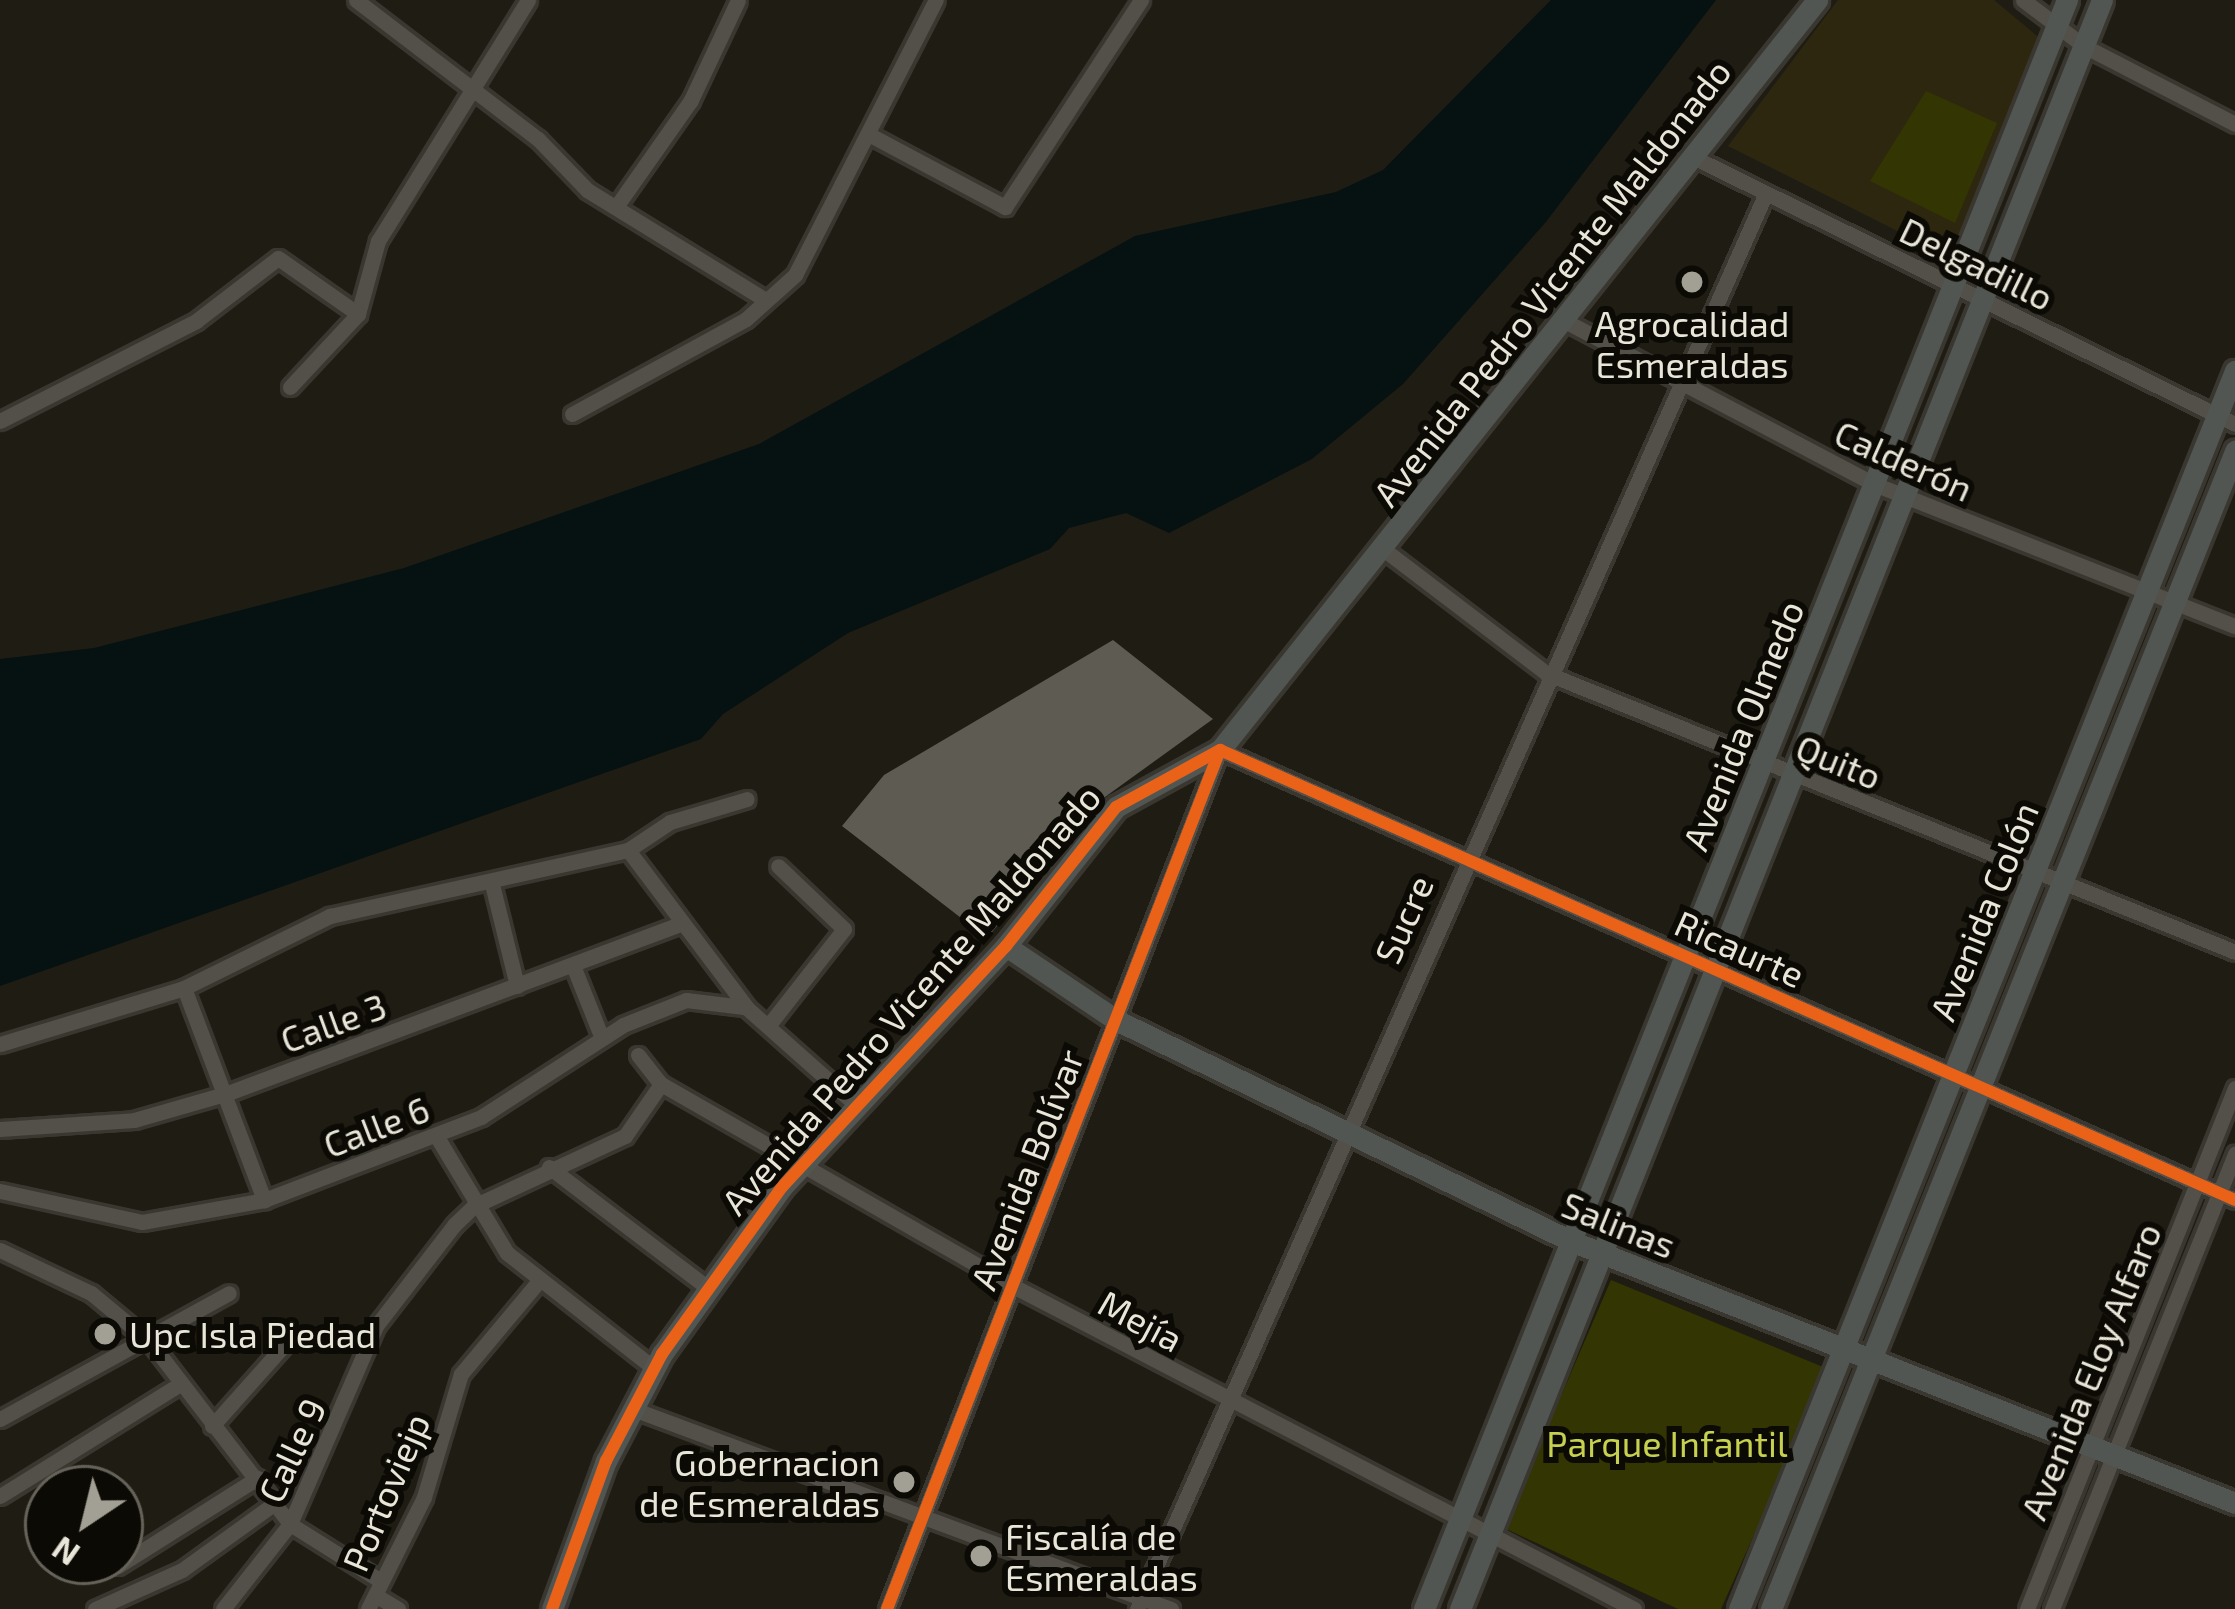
<!DOCTYPE html>
<html>
<head>
<meta charset="utf-8">
<style>
  body { margin:0 }
  #map { position:relative; width:2235px; height:1609px; overflow:hidden; background:#1f1c13; font-family:"Exo 2",sans-serif }
  div>[style] { position:absolute }
  .built>* { inset:0; background:#2d2710 }
  .green>* { inset:0; background:#333503 }
  .water>* { inset:0; background:#051211 }
  .building>* { inset:0; background:#5e5b53 }
  .roads { filter:drop-shadow(3px 0 #393730) drop-shadow(-3px 0 #393730) drop-shadow(0 3px #393730) drop-shadow(0 -3px #393730) }
  .street>* { height:15px; margin:-7.5px; padding:0 7.5px; transform-origin:7.5px; border-radius:7.5px; background:#525048 }
  .secondary>* { height:21px; margin:-10.5px; padding:0 10.5px; transform-origin:10.5px; border-radius:10.5px; background:#525652 }
  .cycleway>* { height:12px; margin:-6px; padding:0 6px; transform-origin:6px; border-radius:6px; background:#ea6118 }
  .dots>* { width:33px; height:33px; translate:-50% -50%; box-sizing:border-box; border:6px solid #0c0a04; border-radius:50% }
  span { translate:-50% -50%; white-space:nowrap; text-align:center; line-height:1.15; -webkit-text-stroke:12px #0c0a04; paint-order:stroke }
  .street-label { font-size:36px; color:#e8e5d9 }
  .poi-label { font-size:36px; color:#e8e5d9 }
  .left { translate:0 -50%; text-align:left }
  .right { translate:-100% -50%; text-align:right }
  .park-label { font-size:36px; color:#c6d150 }
  .north { position:absolute; left:24px; top:1465px; width:120px; height:120px; box-sizing:border-box; background:#0c0a04; border:3px solid #646259; border-radius:50%; rotate:215deg; font-size:33px; font-weight:700; line-height:48px; text-align:center; color:#e8e5d9 }
  .north::after { content:''; display:block; margin:auto; width:42px; height:54px; background:#a29f94; clip-path:polygon(50% 0,100% 100%,50% 72%,0 100%) }
</style>
</head>
<body>
<div id="map">
  <div class="built">
    <div style="clip-path:polygon(1838px 0,1994px 0,2042px 40px,1951px 258px,1728px 146px)"></div>
  </div>
  <div class="green">
    <div style="clip-path:polygon(1926px 91px,1997px 123px,1955px 223px,1870px 181px)"></div>
    <div style="clip-path:polygon(1611px 1280px,1828px 1369px,1721px 1609px,1678px 1609px,1504px 1528px)"></div>
  </div>
  <div class="water">
    <div style="clip-path:polygon(1551px 0,1716px 0,1545px 223px,1403px 384px,1312px 459px,1169px 533px,1126px 513px,1069px 528px,1050px 549px,848px 633px,723px 714px,701px 739px,0 986px,0 659px,94px 648px,404px 568px,759px 444px,1135px 236px,1336px 192px,1383px 170px)"></div>
  </div>
  <div class="building">
    <div style="clip-path:polygon(1113px 640px,1213px 719px,1105px 797px,987px 938px,842px 826px,884px 775px)"></div>
  </div>
  <div class="roads">
    <div class="street">
      <div style="left:356px;top:0;width:229px;rotate:37.4deg"></div>
      <div style="left:538px;top:139px;width:71px;rotate:46.1deg"></div>
      <div style="left:587px;top:190px;width:210px;rotate:31.6deg"></div>
      <div style="left:2023px;top:0;width:76px;rotate:37deg"></div>
      <div style="left:2084px;top:46px;width:170px;rotate:27.3deg"></div>
      <div style="left:872px;top:136px;width:151px;rotate:28.1deg"></div>
      <div style="left:1005px;top:207px;width:248px;rotate:-56.7deg"></div>
      <div style="left:1693px;top:157px;width:604px;rotate:26.23deg"></div>
      <div style="left:618px;top:204px;width:127px;rotate:-54.9deg"></div>
      <div style="left:691px;top:100px;width:110px;rotate:-64.8deg"></div>
      <div style="left:1563px;top:320px;width:352px;rotate:27.8deg"></div>
      <div style="left:1874px;top:484px;width:388px;rotate:21.5deg"></div>
      <div style="left:290px;top:387px;width:100px;rotate:-47deg"></div>
      <div style="left:358px;top:314px;width:76px;rotate:-74.7deg"></div>
      <div style="left:378px;top:241px;width:284px;rotate:-58.1deg"></div>
      <div style="left:572px;top:414px;width:198px;rotate:-28.6deg"></div>
      <div style="left:746px;top:319px;width:66px;rotate:-41.9deg"></div>
      <div style="left:795px;top:275px;width:309px;rotate:-62.9deg"></div>
      <div style="left:0;top:421px;width:220px;rotate:-27deg"></div>
      <div style="left:196px;top:321px;width:103px;rotate:-37.5deg"></div>
      <div style="left:278px;top:258px;width:98px;rotate:35deg"></div>
      <div style="left:1382px;top:548px;width:206px;rotate:37.3deg"></div>
      <div style="left:1546px;top:673px;width:743px;rotate:22.04deg"></div>
      <div style="left:628px;top:850px;width:50px;rotate:-33.7deg"></div>
      <div style="left:670px;top:822px;width:80px;rotate:-16.6deg"></div>
      <div style="left:492px;top:884px;width:105px;rotate:76.2deg"></div>
      <div style="left:574px;top:968px;width:73px;rotate:68.3deg"></div>
      <div style="left:184px;top:988px;width:227px;rotate:69.3deg"></div>
      <div style="left:768px;top:1026px;width:123px;rotate:-51.9deg"></div>
      <div style="left:844px;top:929px;width:91px;rotate:-136.3deg"></div>
      <div style="left:0;top:1044px;width:192px;rotate:-16.9deg"></div>
      <div style="left:184px;top:988px;width:163px;rotate:-26.3deg"></div>
      <div style="left:330px;top:916px;width:305px;rotate:-12.5deg"></div>
      <div style="left:628px;top:850px;width:198px;rotate:53deg"></div>
      <div style="left:747px;top:1008px;width:144px;rotate:41.6deg"></div>
      <div style="left:638px;top:1055px;width:37px;rotate:52deg"></div>
      <div style="left:661px;top:1084px;width:406px;rotate:29.8deg"></div>
      <div style="left:1013px;top:1286px;width:700px;rotate:27.48deg"></div>
      <div style="left:0;top:1129px;width:134px;rotate:-3.8deg"></div>
      <div style="left:134px;top:1120px;width:98px;rotate:-16deg"></div>
      <div style="left:228px;top:1093px;width:479px;rotate:-20.5deg"></div>
      <div style="left:437px;top:1137px;width:135px;rotate:58.9deg"></div>
      <div style="left:507px;top:1253px;width:188px;rotate:38.1deg"></div>
      <div style="left:549px;top:1167px;width:201px;rotate:37.3deg"></div>
      <div style="left:0;top:1191px;width:145px;rotate:12.3deg"></div>
      <div style="left:142px;top:1222px;width:124px;rotate:-10.2deg"></div>
      <div style="left:264px;top:1200px;width:232px;rotate:-20.9deg"></div>
      <div style="left:481px;top:1117px;width:169px;rotate:-32.9deg"></div>
      <div style="left:623px;top:1025px;width:68px;rotate:-21.6deg"></div>
      <div style="left:686px;top:1000px;width:58px;rotate:6.9deg"></div>
      <div style="left:0;top:1250px;width:101px;rotate:25.3deg"></div>
      <div style="left:91px;top:1293px;width:77px;rotate:39.7deg"></div>
      <div style="left:150px;top:1342px;width:230px;rotate:52.4deg"></div>
      <div style="left:290px;top:1524px;width:107px;rotate:32.1deg"></div>
      <div style="left:633px;top:1409px;width:574px;rotate:20.39deg"></div>
      <div style="left:0;top:1419px;width:261px;rotate:-28.8deg"></div>
      <div style="left:212px;top:1426px;width:110px;rotate:-48.3deg"></div>
      <div style="left:0;top:1496px;width:210px;rotate:-31.9deg"></div>
      <div style="left:118px;top:1566px;width:165px;rotate:-32.3deg"></div>
      <div style="left:375px;top:1595px;width:27px;rotate:31deg"></div>
      <div style="left:95px;top:1609px;width:95px;rotate:-24.1deg"></div>
      <div style="left:182px;top:1570px;width:115px;rotate:-35.8deg"></div>
      <div style="left:223px;top:1609px;width:108px;rotate:-51.8deg"></div>
      <div style="left:290px;top:1524px;width:216px;rotate:-66.5deg"></div>
      <div style="left:376px;top:1326px;width:128px;rotate:-52.3deg"></div>
      <div style="left:454px;top:1225px;width:28px;rotate:-44deg"></div>
      <div style="left:474px;top:1206px;width:166px;rotate:-24.9deg"></div>
      <div style="left:625px;top:1136px;width:63px;rotate:-55.3deg"></div>
      <div style="left:368px;top:1609px;width:125px;rotate:-63.4deg"></div>
      <div style="left:424px;top:1497px;width:128px;rotate:-73.3deg"></div>
      <div style="left:461px;top:1374px;width:120px;rotate:-50.1deg"></div>
      <div style="left:887px;top:1609px;width:921px;rotate:-68.81deg"></div>
      <div style="left:1220px;top:750px;width:1110px;rotate:23.91deg"></div>
      <div style="left:1137px;top:1609px;width:1549px;rotate:-66.05deg"></div>
      <div style="left:2027px;top:1609px;width:561px;rotate:-68.24deg"></div>
      <div style="left:2052px;top:1609px;width:491px;rotate:-68.1deg"></div>
    </div>
    <div class="secondary">
      <div style="left:1006px;top:946px;width:133px;rotate:33.9deg"></div>
      <div style="left:1116px;top:1020px;width:506px;rotate:25.91deg"></div>
      <div style="left:1571px;top:1241px;width:714px;rotate:21.53deg"></div>
      <div style="left:552px;top:1609px;width:158px;rotate:-70deg"></div>
      <div style="left:606px;top:1461px;width:121px;rotate:-62.4deg"></div>
      <div style="left:662px;top:1354px;width:206px;rotate:-54.3deg"></div>
      <div style="left:782px;top:1187px;width:329px;rotate:-47.1deg"></div>
      <div style="left:1006px;top:946px;width:177px;rotate:-51.6deg"></div>
      <div style="left:1116px;top:807px;width:119px;rotate:-28.7deg"></div>
      <div style="left:1220px;top:750px;width:959px;rotate:-51.48deg"></div>
      <div style="left:1424px;top:1609px;width:1733px;rotate:-68.22deg"></div>
      <div style="left:1460px;top:1609px;width:1732px;rotate:-68.25deg"></div>
      <div style="left:1739px;top:1609px;width:1334px;rotate:-68.17deg"></div>
      <div style="left:1771px;top:1609px;width:1248px;rotate:-68.16deg"></div>
    </div>
  </div>
  <div class="cycleway">
    <div style="left:1220px;top:750px;width:1110px;rotate:23.91deg"></div>
    <div style="left:552px;top:1609px;width:158px;rotate:-70deg"></div>
    <div style="left:606px;top:1461px;width:121px;rotate:-62.4deg"></div>
    <div style="left:662px;top:1354px;width:206px;rotate:-54.3deg"></div>
    <div style="left:782px;top:1187px;width:329px;rotate:-47.1deg"></div>
    <div style="left:1006px;top:946px;width:177px;rotate:-51.6deg"></div>
    <div style="left:1116px;top:807px;width:119px;rotate:-28.7deg"></div>
    <div style="left:887px;top:1609px;width:921px;rotate:-68.81deg"></div>
  </div>
  <div class="dots">
    <div style="left:1692px;top:282px;background:#a29f94"></div>
    <div style="left:105px;top:1334px;background:#a29f94"></div>
    <div style="left:904px;top:1482px;background:#a29f94"></div>
    <div style="left:981px;top:1556px;background:#a29f94"></div>
  </div>
  <div class="street-label">
    <span style="left:1977px;top:263px;rotate:26deg">Delgadillo</span>
    <span style="left:1551px;top:282px;rotate:-52deg">Avenida Pedro Vicente Maldonado</span>
    <span style="left:1904px;top:460px;rotate:24deg">Calderón</span>
    <span style="left:1742px;top:725px;rotate:-68deg">Avenida Olmedo</span>
    <span style="left:1839px;top:761px;rotate:22deg">Quito</span>
    <span style="left:1983px;top:911px;rotate:-68deg">Avenida Colón</span>
    <span style="left:1403px;top:919px;rotate:-66deg">Sucre</span>
    <span style="left:1740px;top:948px;rotate:24deg">Ricaurte</span>
    <span style="left:910px;top:999px;rotate:-49deg">Avenida Pedro Vicente Maldonado</span>
    <span style="left:333px;top:1022px;rotate:-20deg">Calle 3</span>
    <span style="left:376px;top:1126px;rotate:-21deg">Calle 6</span>
    <span style="left:1026px;top:1169px;rotate:-69deg">Avenida Bolívar</span>
    <span style="left:1619px;top:1224px;rotate:22deg">Salinas</span>
    <span style="left:1141px;top:1320px;rotate:28deg">Mejía</span>
    <span style="left:2090px;top:1371px;rotate:-68deg">Avenida Eloy Alfaro</span>
    <span style="left:291px;top:1450px;rotate:-65deg">Calle 9</span>
    <span style="left:385px;top:1492px;rotate:-67deg">Portoviejp</span>
  </div>
  <div class="poi-label">
    <span style="left:1692px;top:343px">Agrocalidad<br>Esmeraldas</span>
    <span class="left" style="left:129px;top:1334px">Upc Isla Piedad</span>
    <span class="right" style="left:880px;top:1482px">Gobernacion<br>de Esmeraldas</span>
    <span class="left" style="left:1005px;top:1556px">Fiscalía de<br>Esmeraldas</span>
  </div>
  <div class="park-label">
    <span style="left:1667px;top:1443px">Parque Infantil</span>
  </div>
  <div class="north">N</div>
</div>
</body>
</html>
